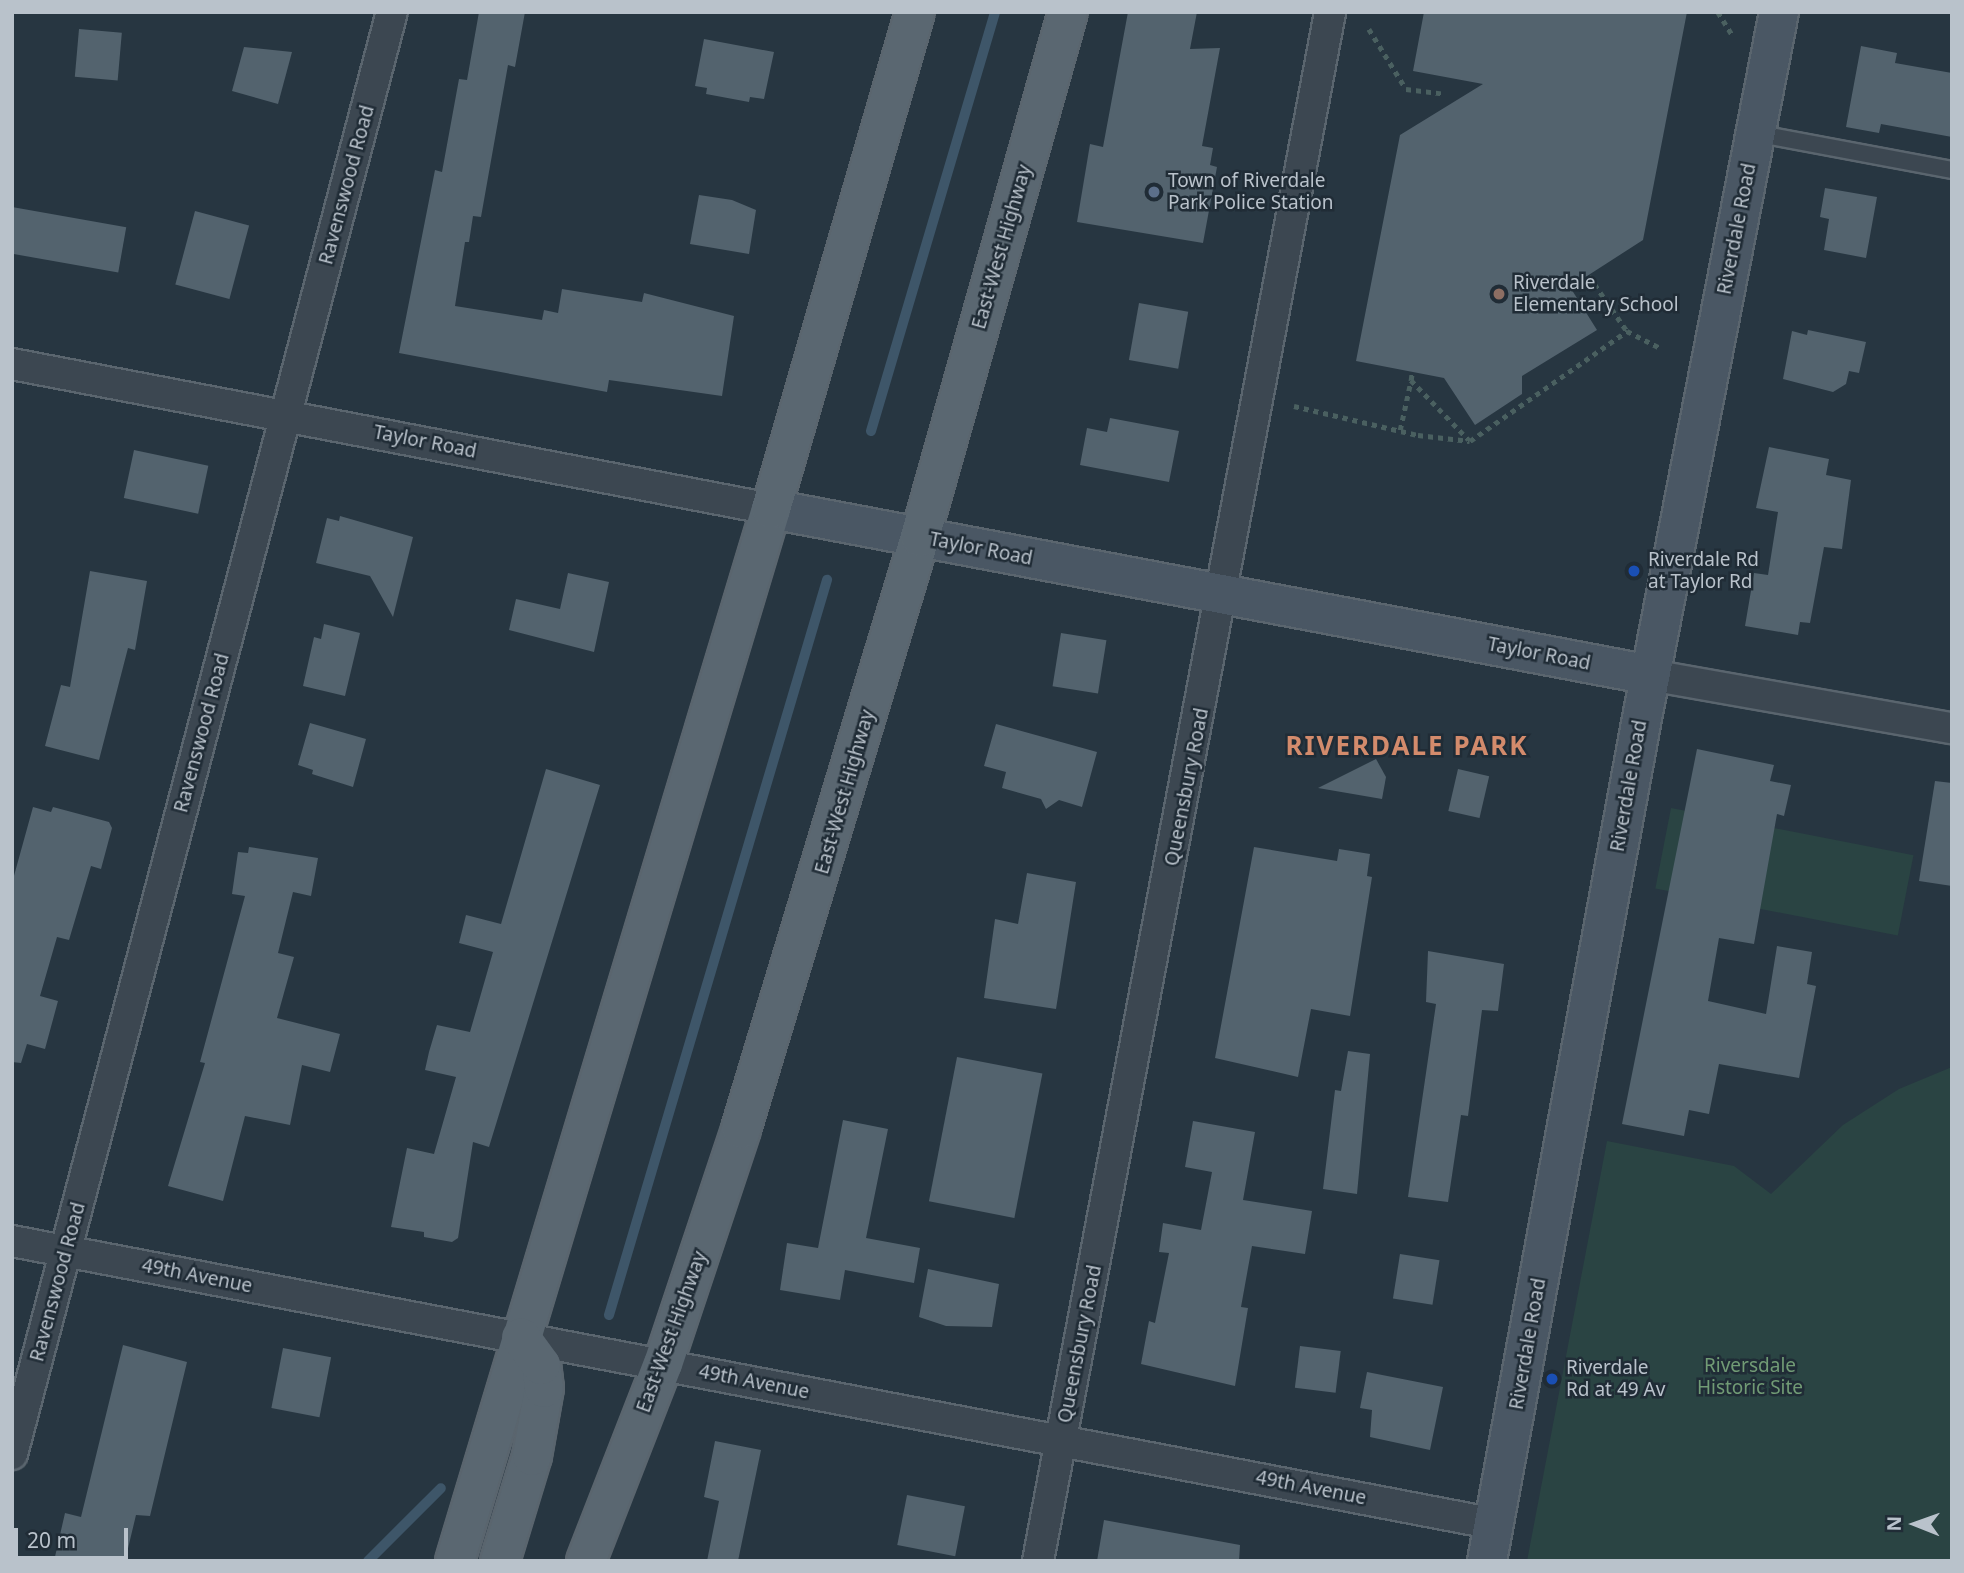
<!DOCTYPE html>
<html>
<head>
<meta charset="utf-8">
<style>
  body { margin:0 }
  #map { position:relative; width:1964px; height:1573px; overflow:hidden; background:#273641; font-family:"Noto Sans",sans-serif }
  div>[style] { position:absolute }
  .green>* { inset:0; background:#2a4443; transform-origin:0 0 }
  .stream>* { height:10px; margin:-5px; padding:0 5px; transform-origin:5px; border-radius:5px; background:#3e5669 }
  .building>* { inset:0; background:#53636e; transform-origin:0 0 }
  .path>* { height:4.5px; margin-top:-2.25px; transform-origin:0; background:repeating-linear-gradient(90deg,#4a6060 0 5px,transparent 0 10px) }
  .roads { filter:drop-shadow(2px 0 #5a656e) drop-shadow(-2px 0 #5a656e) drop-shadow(0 2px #5a656e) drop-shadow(0 -2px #5a656e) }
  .lane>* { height:16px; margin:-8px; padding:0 8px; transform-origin:8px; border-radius:8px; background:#3c4751 }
  .street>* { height:30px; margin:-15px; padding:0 15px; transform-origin:15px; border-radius:15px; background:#3c4751 }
  .secondary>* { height:38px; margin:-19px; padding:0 19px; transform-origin:19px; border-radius:19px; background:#4a5764 }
  .primary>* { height:38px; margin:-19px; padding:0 19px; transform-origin:19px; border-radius:19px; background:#5a6771 }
  .dots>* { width:19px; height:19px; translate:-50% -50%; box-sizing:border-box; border:4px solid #202c36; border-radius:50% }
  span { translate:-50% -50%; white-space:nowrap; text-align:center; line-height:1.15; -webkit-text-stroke:5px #202c36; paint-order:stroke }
  .poi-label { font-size:19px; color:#b9c2cb }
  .left { translate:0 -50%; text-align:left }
  .street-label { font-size:19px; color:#b9c2cb }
  .park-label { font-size:19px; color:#719b75 }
  .district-label { font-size:26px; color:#d38b6c; font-weight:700; letter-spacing:2px }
  .frame { position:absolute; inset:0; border:14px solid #b9c2cb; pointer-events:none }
  .north { position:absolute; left:1880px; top:1489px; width:70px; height:70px; -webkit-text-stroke:5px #202c36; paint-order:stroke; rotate:271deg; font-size:19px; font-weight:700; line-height:28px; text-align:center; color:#b9c2cb }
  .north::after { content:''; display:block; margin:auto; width:24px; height:32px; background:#b9c2cb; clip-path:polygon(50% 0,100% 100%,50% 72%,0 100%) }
  .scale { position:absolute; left:14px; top:1528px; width:114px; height:32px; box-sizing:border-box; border:4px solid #b9c2cb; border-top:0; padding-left:9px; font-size:21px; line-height:24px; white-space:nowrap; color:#b9c2cb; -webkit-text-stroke:5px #202c36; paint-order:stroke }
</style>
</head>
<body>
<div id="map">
  <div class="green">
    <div style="left:1671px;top:808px;width:247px;height:82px;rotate:11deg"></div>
    <div style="clip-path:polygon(1952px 1067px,1952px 1561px,1527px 1561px,1607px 1141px,1734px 1166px,1771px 1194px,1843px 1125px,1899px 1089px)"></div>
  </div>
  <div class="stream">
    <div style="left:871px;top:431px;width:437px;rotate:-73.5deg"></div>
    <div style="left:609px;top:1315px;width:767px;rotate:-73.48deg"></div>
    <div style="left:368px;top:1561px;width:103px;rotate:-45deg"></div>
  </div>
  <div class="building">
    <div style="clip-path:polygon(479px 12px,525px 12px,515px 67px,508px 65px,481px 217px,473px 216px,469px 242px,465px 242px,455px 306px,542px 320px,544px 310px,558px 313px,562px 289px,642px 302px,644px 293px,734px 316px,722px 396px,609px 380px,607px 392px,399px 353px,435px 170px,442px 172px,459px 79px,467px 80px)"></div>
    <div style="clip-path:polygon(1128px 12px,1197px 12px,1190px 49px,1220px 48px,1202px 146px,1213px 148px,1210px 165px,1217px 167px,1203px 243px,1077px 222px,1090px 144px,1103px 147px)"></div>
    <div style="clip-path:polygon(1424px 12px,1687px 12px,1643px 240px,1570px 287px,1597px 330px,1522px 376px,1522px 394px,1475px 425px,1444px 378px,1356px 361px,1400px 135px,1483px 84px,1413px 71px)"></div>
    <div style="left:79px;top:29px;width:43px;height:48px;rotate:5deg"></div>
    <div style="clip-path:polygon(704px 39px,774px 52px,764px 99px,750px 97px,749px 102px,706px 94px,707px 88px,695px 86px)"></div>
    <div style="clip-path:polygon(1861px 46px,1897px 53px,1895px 63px,1952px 73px,1952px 137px,1881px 124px,1879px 133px,1846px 127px)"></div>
    <div style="clip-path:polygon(244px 47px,292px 52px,278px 104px,232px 91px)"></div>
    <div style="clip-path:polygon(1825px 188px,1877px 197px,1866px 258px,1824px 250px,1829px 219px,1820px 217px)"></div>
    <div style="clip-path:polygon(699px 195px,732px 200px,756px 210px,749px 254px,690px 244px)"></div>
    <div style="left:12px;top:207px;width:116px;height:46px;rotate:10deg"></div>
    <div style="left:195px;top:211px;width:56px;height:76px;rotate:15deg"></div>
    <div style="left:1139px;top:303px;width:50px;height:58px;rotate:10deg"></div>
    <div style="clip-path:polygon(1808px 330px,1866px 342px,1859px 373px,1849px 371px,1846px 384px,1833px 392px,1783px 379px,1792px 331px,1807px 335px)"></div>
    <div style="clip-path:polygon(1110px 418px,1179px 431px,1169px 482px,1080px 465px,1087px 428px,1107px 432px)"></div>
    <div style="clip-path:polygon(1769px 447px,1829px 459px,1826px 475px,1851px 480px,1842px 549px,1824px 547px,1810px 623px,1800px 622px,1798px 635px,1745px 626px,1754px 573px,1768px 575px,1778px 512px,1756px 508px)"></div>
    <div style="left:134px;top:450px;width:76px;height:49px;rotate:12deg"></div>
    <div style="clip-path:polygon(340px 516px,413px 537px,393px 617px,370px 576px,316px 563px,327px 518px,339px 521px)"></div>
    <div style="clip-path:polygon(90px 571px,147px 581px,135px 650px,128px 648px,99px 760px,45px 746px,61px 685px,70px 687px)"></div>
    <div style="clip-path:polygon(568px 573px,609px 582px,594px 652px,509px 630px,516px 599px,560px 609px)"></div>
    <div style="clip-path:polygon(324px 624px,360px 633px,345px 696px,303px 686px,314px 637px,321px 639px)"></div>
    <div style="left:1061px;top:633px;width:46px;height:54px;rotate:9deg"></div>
    <div style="clip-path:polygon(310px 723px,366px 739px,353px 787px,312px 774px,313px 770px,298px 765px)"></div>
    <div style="clip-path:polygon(996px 724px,1097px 752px,1082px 807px,1059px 800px,1046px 809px,1041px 799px,1002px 788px,1006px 772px,984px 766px)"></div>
    <div style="clip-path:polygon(1697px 749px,1774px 765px,1770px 781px,1791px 785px,1784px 816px,1777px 814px,1754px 944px,1719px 938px,1708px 1001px,1766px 1014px,1777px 946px,1812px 952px,1807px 984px,1816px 986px,1799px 1078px,1719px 1064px,1709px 1114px,1689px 1110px,1684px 1136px,1622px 1124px)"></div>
    <div style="clip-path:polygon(1376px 759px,1386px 777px,1382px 799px,1318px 788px)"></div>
    <div style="clip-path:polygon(546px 769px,600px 785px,489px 1147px,473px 1142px,458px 1238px,452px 1242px,424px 1237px,424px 1232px,391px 1227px,407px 1148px,434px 1154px,456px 1077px,425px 1070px,429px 1052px,437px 1025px,470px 1032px,493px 952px,459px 943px,466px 915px,501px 924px)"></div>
    <div style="left:1458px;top:769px;width:32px;height:43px;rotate:13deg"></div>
    <div style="clip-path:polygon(1935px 781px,1952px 783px,1952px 886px,1919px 881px)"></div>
    <div style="clip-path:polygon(33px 807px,51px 812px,53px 807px,109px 822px,112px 828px,101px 869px,91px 866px,69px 940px,57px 937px,40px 996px,58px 1001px,45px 1049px,27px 1044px,21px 1063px,12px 1062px,12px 883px)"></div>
    <div style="clip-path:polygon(249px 847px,318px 858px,311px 896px,293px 892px,278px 953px,294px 957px,277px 1018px,340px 1034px,330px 1072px,302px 1065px,290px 1125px,245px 1116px,223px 1201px,168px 1186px,205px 1063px,200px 1062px,245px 896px,232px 894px,238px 852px,248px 853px)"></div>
    <div style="clip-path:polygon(1254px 847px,1337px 861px,1339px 849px,1370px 854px,1367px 876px,1372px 877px,1350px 1016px,1311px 1009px,1298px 1077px,1215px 1058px)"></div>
    <div style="clip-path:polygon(1027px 873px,1076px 882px,1056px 1009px,984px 998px,995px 919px,1018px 924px)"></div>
    <div style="clip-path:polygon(1428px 951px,1504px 964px,1498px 1011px,1482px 1010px,1468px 1116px,1461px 1115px,1448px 1202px,1408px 1197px,1436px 1004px,1426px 1002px)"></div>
    <div style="clip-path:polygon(1348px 1051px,1370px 1054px,1357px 1194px,1323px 1189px,1335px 1090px,1341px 1091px)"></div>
    <div style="left:957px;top:1057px;width:87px;height:147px;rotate:11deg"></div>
    <div style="clip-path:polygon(843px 1120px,888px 1129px,866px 1238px,920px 1248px,914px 1283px,845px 1270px,840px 1300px,780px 1290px,787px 1243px,818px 1248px)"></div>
    <div style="clip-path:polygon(1193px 1121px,1255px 1132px,1243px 1200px,1312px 1211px,1305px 1254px,1252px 1246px,1241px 1307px,1248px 1308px,1235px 1386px,1141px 1364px,1149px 1321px,1155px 1323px,1169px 1253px,1159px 1252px,1163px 1223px,1201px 1230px,1212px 1172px,1185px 1167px)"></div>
    <div style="left:1400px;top:1254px;width:40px;height:45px;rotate:9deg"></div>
    <div style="clip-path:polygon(928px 1269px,999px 1284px,992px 1327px,946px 1326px,919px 1317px)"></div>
    <div style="clip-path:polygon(123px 1345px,187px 1362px,150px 1516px,136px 1515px,125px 1561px,54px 1561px,65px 1513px,81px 1517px)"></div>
    <div style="left:1300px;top:1346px;width:41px;height:42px;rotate:7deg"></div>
    <div style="left:283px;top:1348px;width:49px;height:61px;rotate:11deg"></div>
    <div style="clip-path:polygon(1367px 1372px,1443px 1387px,1430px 1450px,1370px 1437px,1372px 1410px,1360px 1408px)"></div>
    <div style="clip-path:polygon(715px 1441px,761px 1450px,738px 1561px,707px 1561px,719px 1501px,704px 1497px)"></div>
    <div style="left:907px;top:1495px;width:59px;height:51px;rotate:11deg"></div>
    <div style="clip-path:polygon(1104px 1520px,1240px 1545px,1239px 1561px,1097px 1561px)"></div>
  </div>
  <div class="path">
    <div style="left:1718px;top:12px;width:28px;rotate:58deg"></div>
    <div style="left:1369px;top:29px;width:70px;rotate:58.3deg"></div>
    <div style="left:1406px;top:89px;width:38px;rotate:7deg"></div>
    <div style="left:1589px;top:276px;width:67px;rotate:55.4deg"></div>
    <div style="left:1627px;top:331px;width:39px;rotate:27deg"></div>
    <div style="left:1411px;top:380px;width:8px;rotate:-83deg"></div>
    <div style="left:1294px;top:406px;width:127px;rotate:13.2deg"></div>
    <div style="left:1418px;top:435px;width:52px;rotate:6.6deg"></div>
    <div style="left:1470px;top:441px;width:192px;rotate:-35deg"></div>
    <div style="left:1400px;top:430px;width:51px;rotate:-77.6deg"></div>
    <div style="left:1411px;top:380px;width:83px;rotate:46deg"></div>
  </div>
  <div class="roads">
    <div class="lane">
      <div style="left:1755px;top:133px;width:200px;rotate:10.6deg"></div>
    </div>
    <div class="street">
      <div style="left:12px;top:364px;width:773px;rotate:10.82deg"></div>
      <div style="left:1650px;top:675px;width:307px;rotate:10deg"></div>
      <div style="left:12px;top:1241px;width:1510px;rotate:10.8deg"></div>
      <div style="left:12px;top:1454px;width:1491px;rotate:-75.24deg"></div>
      <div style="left:1038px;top:1561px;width:1576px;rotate:-79.32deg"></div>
    </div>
    <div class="secondary">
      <div style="left:771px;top:509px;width:895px;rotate:10.69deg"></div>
      <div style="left:1487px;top:1561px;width:862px;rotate:-79.58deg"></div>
      <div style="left:1643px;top:713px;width:714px;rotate:-79.02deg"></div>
    </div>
    <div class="primary">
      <div style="left:455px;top:1561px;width:1098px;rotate:-73.28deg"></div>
      <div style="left:771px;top:509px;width:517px;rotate:-73.84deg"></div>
      <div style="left:500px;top:1561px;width:110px;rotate:-73.1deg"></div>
      <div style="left:532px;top:1456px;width:69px;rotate:-80deg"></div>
      <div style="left:544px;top:1388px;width:23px;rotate:-97deg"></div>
      <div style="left:541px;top:1365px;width:34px;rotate:-126deg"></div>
      <div style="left:586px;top:1561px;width:212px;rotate:-68.7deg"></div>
      <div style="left:663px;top:1364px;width:248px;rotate:-71.6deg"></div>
      <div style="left:741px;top:1129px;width:618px;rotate:-73.18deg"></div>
      <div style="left:920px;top:537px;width:545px;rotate:-74.26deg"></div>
    </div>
  </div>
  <div class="dots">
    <div style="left:1154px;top:192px;background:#5c6f8a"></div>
    <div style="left:1499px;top:294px;background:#8d6e63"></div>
    <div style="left:1634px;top:571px;background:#1a4fb4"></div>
    <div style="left:1552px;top:1379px;background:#1a4fb4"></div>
  </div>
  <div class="poi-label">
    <span class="left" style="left:1168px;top:192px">Town of Riverdale<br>Park Police Station</span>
    <span class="left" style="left:1513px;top:294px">Riverdale<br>Elementary School</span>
    <span class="left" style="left:1648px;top:571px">Riverdale Rd<br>at Taylor Rd</span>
    <span class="left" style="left:1566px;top:1379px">Riverdale<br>Rd at 49 Av</span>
  </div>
  <div class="street-label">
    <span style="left:347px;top:185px;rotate:-75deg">Ravenswood Road</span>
    <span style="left:1737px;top:229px;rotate:-79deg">Riverdale Road</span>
    <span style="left:1002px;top:247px;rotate:-74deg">East-West Highway</span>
    <span style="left:425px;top:442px;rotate:11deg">Taylor Road</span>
    <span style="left:981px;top:549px;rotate:11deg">Taylor Road</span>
    <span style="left:1539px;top:654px;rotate:11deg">Taylor Road</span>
    <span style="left:202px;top:733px;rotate:-75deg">Ravenswood Road</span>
    <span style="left:1629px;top:786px;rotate:-80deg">Riverdale Road</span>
    <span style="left:1187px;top:787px;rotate:-79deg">Queensbury Road</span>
    <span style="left:845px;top:792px;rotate:-74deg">East-West Highway</span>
    <span style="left:197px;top:1276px;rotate:11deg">49th Avenue</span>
    <span style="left:58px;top:1282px;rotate:-75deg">Ravenswood Road</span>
    <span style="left:672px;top:1332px;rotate:-70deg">East-West Highway</span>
    <span style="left:1080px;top:1344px;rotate:-79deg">Queensbury Road</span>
    <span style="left:1528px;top:1344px;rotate:-80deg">Riverdale Road</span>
    <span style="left:754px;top:1382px;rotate:11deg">49th Avenue</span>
    <span style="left:1311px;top:1488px;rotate:11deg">49th Avenue</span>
  </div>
  <div class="park-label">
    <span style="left:1750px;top:1377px">Riversdale<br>Historic Site</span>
  </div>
  <div class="district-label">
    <span style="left:1407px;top:746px">RIVERDALE PARK</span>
  </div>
  <div class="frame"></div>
  <div class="north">N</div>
  <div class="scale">20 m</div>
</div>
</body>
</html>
